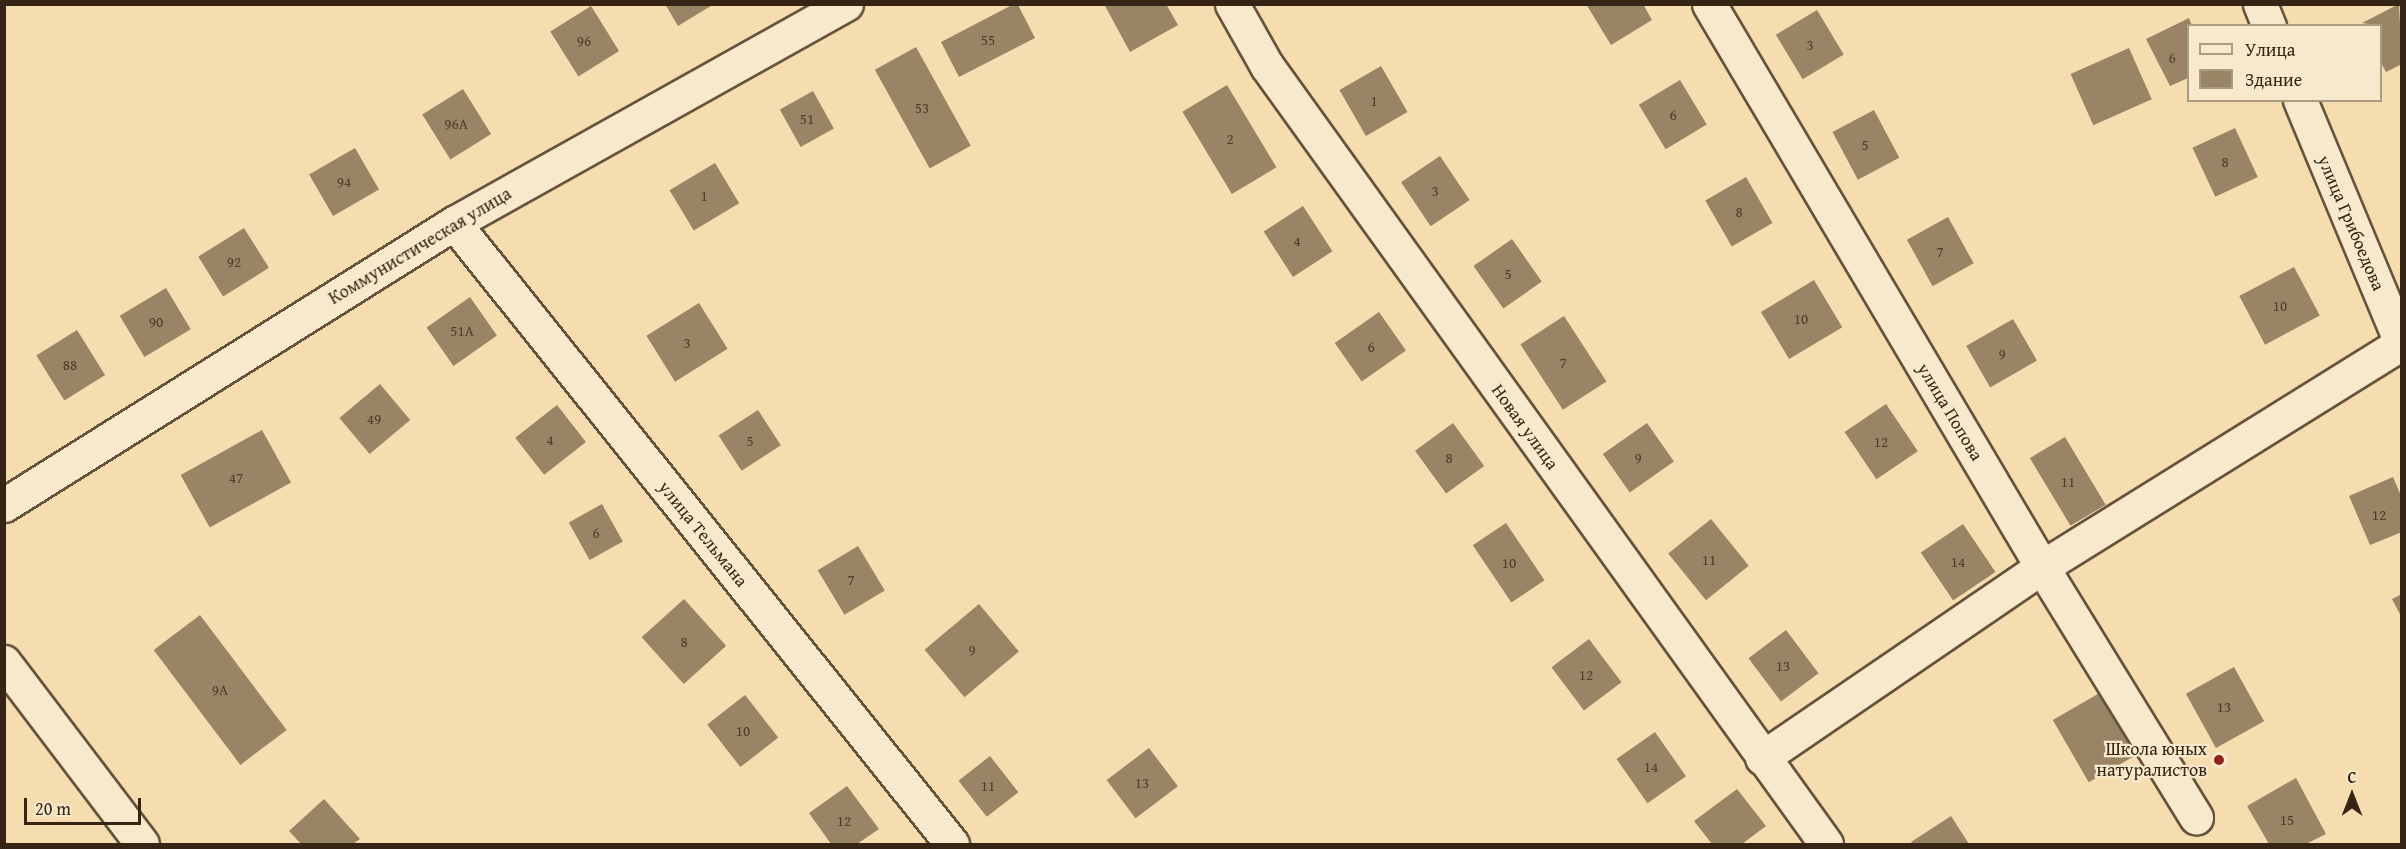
<!DOCTYPE html>
<html>
<head>
<meta charset="utf-8">
<style>
  body { margin:0 }
  #map { position:relative; width:2406px; height:849px; overflow:hidden; background:#f5ddb0; font-family:"Gentium Book Plus",serif }
  div>[style] { position:absolute }
  .building>* { inset:0; background:#998566; transform-origin:0 0 }
  .roads { filter:drop-shadow(2px 0 #66533c) drop-shadow(-2px 0 #66533c) drop-shadow(0 2px #66533c) drop-shadow(0 -2px #66533c) }
  .minor>* { height:33px; margin:-16.5px; padding:0 16.5px; transform-origin:16.5px; border-radius:16.5px; background:#f8e9cc }
  .tertiary>* { height:33px; margin:-16.5px; padding:0 16.5px; transform-origin:16.5px; border-radius:16.5px; background:#f8e9cc }
  .dots>* { width:16px; height:16px; translate:-50% -50%; box-sizing:border-box; border:3px solid #f8e9cc; border-radius:50% }
  span { translate:-50% -50%; white-space:nowrap; text-align:center; line-height:1.15; -webkit-text-stroke:4.5px #f8e9cc; paint-order:stroke }
  .number-label { font-size:15px; color:#4f3d29 }
  .number-label span { -webkit-text-stroke-width:0 }
  .street-label { font-size:18px; color:#362515 }
  .poi-label { font-size:18px; color:#362515 }
  .right { translate:-100% -50%; text-align:right }
  .frame { position:absolute; inset:0; border:6px solid #362515; pointer-events:none }
  .legend { position:absolute; left:2187px; top:24px; width:195px; height:78px; box-sizing:border-box; background:#f8e9cc; border:2px solid #aa9b83; margin:0; padding:8px 10px; list-style:none; font-size:18px; color:#362515 }
  .legend li { display:flex; align-items:center; gap:12px; height:30px }
  .legend b { width:30px; border:2px solid #aa9b83 }
  .north { position:absolute; left:2322px; top:765px; width:60px; height:60px; -webkit-text-stroke:4px #f8e9cc; paint-order:stroke; rotate:0deg; font-size:16px; font-weight:700; line-height:24px; text-align:center; color:#362515 }
  .north::after { content:''; display:block; margin:auto; width:21px; height:27px; background:#362515; clip-path:polygon(50% 0,100% 100%,50% 72%,0 100%) }
  .scale { position:absolute; left:24px; top:798px; width:117px; height:27px; box-sizing:border-box; border:3px solid #362515; border-top:0; padding-left:8px; font-size:18px; line-height:21px; white-space:nowrap; color:#362515; -webkit-text-stroke:4px #f8e9cc; paint-order:stroke }
</style>
</head>
<body>
<div id="map">
  <div class="building">
    <div style="clip-path:polygon(665px 4px,714px 4px,678px 26px)"></div>
    <div style="clip-path:polygon(1104px 4px,1166px 4px,1178px 25px,1130px 52px)"></div>
    <div style="clip-path:polygon(1586px 4px,1643px 4px,1652px 20px,1611px 45px)"></div>
    <div style="clip-path:polygon(2399px 4px,2402px 64px,2386px 72px,2380px 61px,2380px 26px,2362px 23px)"></div>
    <div style="clip-path:polygon(1012px 5px,1018px 5px,1035px 38px,959px 77px,941px 42px)"></div>
    <div style="left:591px;top:6px;width:53px;height:48px;rotate:58deg"></div>
    <div style="left:1817px;top:10px;width:52px;height:48px;rotate:59deg"></div>
    <div style="clip-path:polygon(2189px 18px,2192px 26px,2188px 26px,2188px 78px,2170px 86px,2146px 39px)"></div>
    <div style="left:916px;top:47px;width:113px;height:47px;rotate:61deg"></div>
    <div style="left:2129px;top:48px;width:56px;height:64px;rotate:66deg"></div>
    <div style="left:1381px;top:66px;width:53px;height:48px;rotate:60deg"></div>
    <div style="left:1680px;top:80px;width:52px;height:48px;rotate:59deg"></div>
    <div style="left:1227px;top:85px;width:96px;height:52px;rotate:59deg"></div>
    <div style="left:463px;top:89px;width:53px;height:48px;rotate:58deg"></div>
    <div style="left:813px;top:91px;width:43px;height:38px;rotate:61deg"></div>
    <div style="left:1874px;top:110px;width:54px;height:47px;rotate:62deg"></div>
    <div style="left:2235px;top:128px;width:54px;height:47px;rotate:65deg"></div>
    <div style="left:355px;top:148px;width:48px;height:53px;rotate:60deg"></div>
    <div style="left:1440px;top:156px;width:53px;height:47px;rotate:56deg"></div>
    <div style="left:715px;top:163px;width:47px;height:53px;rotate:59deg"></div>
    <div style="left:1746px;top:177px;width:53px;height:47px;rotate:60deg"></div>
    <div style="left:1303px;top:206px;width:54px;height:47px;rotate:57deg"></div>
    <div style="left:1948px;top:217px;width:53px;height:47px;rotate:61deg"></div>
    <div style="left:244px;top:228px;width:47px;height:54px;rotate:58deg"></div>
    <div style="left:1512px;top:239px;width:52px;height:47px;rotate:55deg"></div>
    <div style="left:2294px;top:267px;width:55px;height:62px;rotate:62deg"></div>
    <div style="left:1814px;top:280px;width:55px;height:62px;rotate:59deg"></div>
    <div style="left:166px;top:288px;width:48px;height:54px;rotate:59deg"></div>
    <div style="left:470px;top:297px;width:47px;height:53px;rotate:55deg"></div>
    <div style="left:699px;top:303px;width:54px;height:62px;rotate:58deg"></div>
    <div style="left:1379px;top:312px;width:47px;height:54px;rotate:55deg"></div>
    <div style="left:1564px;top:316px;width:78px;height:52px;rotate:57deg"></div>
    <div style="left:2013px;top:319px;width:48px;height:54px;rotate:60deg"></div>
    <div style="left:77px;top:330px;width:53px;height:48px;rotate:58deg"></div>
    <div style="left:380px;top:384px;width:47px;height:53px;rotate:50deg"></div>
    <div style="left:1886px;top:404px;width:57px;height:50px;rotate:56deg"></div>
    <div style="left:557px;top:405px;width:47px;height:53px;rotate:52deg"></div>
    <div style="left:758px;top:410px;width:42px;height:47px;rotate:57deg"></div>
    <div style="left:1453px;top:423px;width:53px;height:47px;rotate:54deg"></div>
    <div style="left:1647px;top:423px;width:47px;height:54px;rotate:55deg"></div>
    <div style="left:262px;top:430px;width:60px;height:93px;rotate:61deg"></div>
    <div style="left:2065px;top:437px;width:79px;height:41px;rotate:59deg"></div>
    <div style="clip-path:polygon(2393px 477px,2402px 498px,2402px 532px,2370px 545px,2349px 496px)"></div>
    <div style="left:602px;top:504px;width:43px;height:38px;rotate:61deg"></div>
    <div style="left:1711px;top:519px;width:60px;height:55px;rotate:51deg"></div>
    <div style="left:1506px;top:523px;width:69px;height:40px;rotate:56deg"></div>
    <div style="left:1963px;top:524px;width:58px;height:51px;rotate:56deg"></div>
    <div style="left:858px;top:546px;width:52px;height:47px;rotate:59deg"></div>
    <div style="clip-path:polygon(2402px 594px,2402px 618px,2392px 599px)"></div>
    <div style="left:684px;top:599px;width:63px;height:57px;rotate:48deg"></div>
    <div style="left:979px;top:604px;width:62px;height:71px;rotate:50deg"></div>
    <div style="left:200px;top:615px;width:144px;height:58px;rotate:53deg"></div>
    <div style="left:1786px;top:630px;width:54px;height:47px;rotate:53deg"></div>
    <div style="left:1589px;top:639px;width:54px;height:47px;rotate:53deg"></div>
    <div style="left:2234px;top:667px;width:62px;height:55px;rotate:61deg"></div>
    <div style="left:2103px;top:691px;width:72px;height:58px;rotate:60deg"></div>
    <div style="left:745px;top:695px;width:54px;height:48px;rotate:52deg"></div>
    <div style="left:1655px;top:732px;width:54px;height:47px;rotate:55deg"></div>
    <div style="left:1149px;top:748px;width:48px;height:53px;rotate:53deg"></div>
    <div style="left:990px;top:756px;width:46px;height:40px;rotate:52deg"></div>
    <div style="clip-path:polygon(2296px 778px,2326px 834px,2306px 844px,2269px 844px,2247px 806px)"></div>
    <div style="clip-path:polygon(847px 786px,879px 829px,857px 844px,831px 844px,809px 813px)"></div>
    <div style="clip-path:polygon(1737px 789px,1766px 826px,1742px 844px,1712px 844px,1694px 821px)"></div>
    <div style="clip-path:polygon(324px 799px,360px 839px,353px 844px,301px 844px,289px 831px)"></div>
    <div style="clip-path:polygon(1951px 816px,1969px 844px,1913px 844px,1911px 842px)"></div>
  </div>
  <div class="roads">
    <div class="minor">
      <div style="left:1232px;top:4px;width:71px;rotate:60.6deg"></div>
      <div style="left:1267px;top:66px;width:958px;rotate:54.3deg"></div>
      <div style="left:1709px;top:4px;width:654px;rotate:59.4deg"></div>
      <div style="left:2042px;top:567px;width:294px;rotate:58.4deg"></div>
      <div style="left:2260px;top:4px;width:24px;rotate:68deg"></div>
      <div style="left:2300px;top:100px;width:265px;rotate:67.4deg"></div>
      <div style="left:454px;top:223px;width:796px;rotate:51.27deg"></div>
      <div style="left:4px;top:505px;width:531px;rotate:-32.07deg"></div>
      <div style="left:454px;top:223px;width:449px;rotate:-29.2deg"></div>
      <div style="left:1762px;top:758px;width:339px;rotate:-34.3deg"></div>
      <div style="left:2042px;top:567px;width:424px;rotate:-31.9deg"></div>
    </div>
    <div class="tertiary">
      <div style="left:4px;top:662px;width:228px;rotate:52.8deg"></div>
    </div>
  </div>
  <div class="dots">
    <div style="left:2219px;top:760px;background:#8f2418"></div>
  </div>
  <div class="number-label">
    <span style="left:988px;top:40px">55</span>
    <span style="left:584px;top:41px">96</span>
    <span style="left:1810px;top:45px">3</span>
    <span style="left:2172px;top:58px">6</span>
    <span style="left:1374px;top:101px">1</span>
    <span style="left:922px;top:108px">53</span>
    <span style="left:1673px;top:115px">6</span>
    <span style="left:807px;top:119px">51</span>
    <span style="left:456px;top:124px">96А</span>
    <span style="left:1230px;top:139px">2</span>
    <span style="left:1865px;top:145px">5</span>
    <span style="left:2225px;top:162px">8</span>
    <span style="left:344px;top:182px">94</span>
    <span style="left:1435px;top:191px">3</span>
    <span style="left:704px;top:196px">1</span>
    <span style="left:1739px;top:212px">8</span>
    <span style="left:1297px;top:241px">4</span>
    <span style="left:1940px;top:252px">7</span>
    <span style="left:234px;top:262px">92</span>
    <span style="left:1508px;top:274px">5</span>
    <span style="left:2280px;top:306px">10</span>
    <span style="left:1801px;top:319px">10</span>
    <span style="left:156px;top:322px">90</span>
    <span style="left:462px;top:331px">51А</span>
    <span style="left:687px;top:343px">3</span>
    <span style="left:1371px;top:347px">6</span>
    <span style="left:2002px;top:354px">9</span>
    <span style="left:1563px;top:363px">7</span>
    <span style="left:70px;top:365px">88</span>
    <span style="left:374px;top:419px">49</span>
    <span style="left:550px;top:440px">4</span>
    <span style="left:750px;top:441px">5</span>
    <span style="left:1881px;top:442px">12</span>
    <span style="left:1449px;top:458px">8</span>
    <span style="left:1638px;top:458px">9</span>
    <span style="left:236px;top:478px">47</span>
    <span style="left:2068px;top:482px">11</span>
    <span style="left:2379px;top:515px">12</span>
    <span style="left:596px;top:533px">6</span>
    <span style="left:1709px;top:560px">11</span>
    <span style="left:1958px;top:562px">14</span>
    <span style="left:1509px;top:563px">10</span>
    <span style="left:851px;top:580px">7</span>
    <span style="left:684px;top:642px">8</span>
    <span style="left:972px;top:650px">9</span>
    <span style="left:1783px;top:666px">13</span>
    <span style="left:1586px;top:675px">12</span>
    <span style="left:220px;top:690px">9А</span>
    <span style="left:2224px;top:707px">13</span>
    <span style="left:743px;top:731px">10</span>
    <span style="left:1651px;top:767px">14</span>
    <span style="left:1142px;top:783px">13</span>
    <span style="left:988px;top:786px">11</span>
    <span style="left:2287px;top:820px">15</span>
    <span style="left:844px;top:821px">12</span>
  </div>
  <div class="street-label">
    <span style="left:2351px;top:223px;rotate:67deg">улица Грибоедова</span>
    <span style="left:420px;top:246px;rotate:-31deg">Коммунистическая улица</span>
    <span style="left:1950px;top:412px;rotate:59deg">улица Попова</span>
    <span style="left:1525px;top:427px;rotate:54deg">Новая улица</span>
    <span style="left:703px;top:534px;rotate:51deg">улица Тельмана</span>
  </div>
  <div class="poi-label">
    <span class="right" style="left:2207px;top:760px">Школа юных<br>натуралистов</span>
  </div>
  <div class="frame"></div>
  <ul class="legend">
  <li><b style="height:8px;background:#f8e9cc"></b>Улица</li>
  <li><b style="height:16px;background:#998566"></b>Здание</li>
  </ul>
  <div class="north">С</div>
  <div class="scale">20 m</div>
</div>
</body>
</html>
